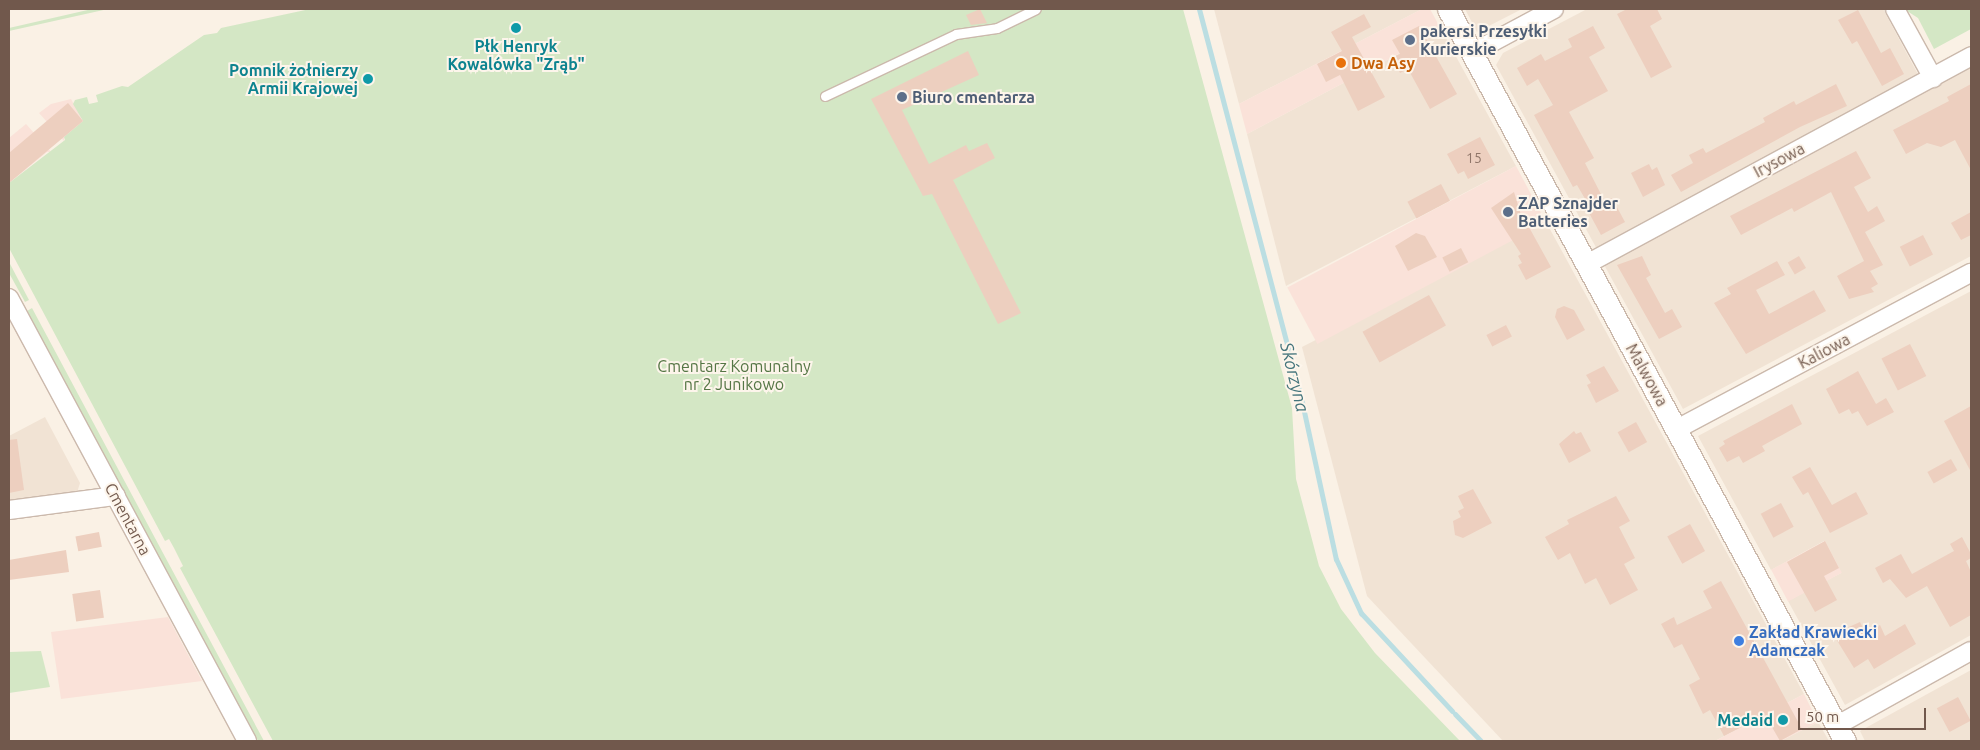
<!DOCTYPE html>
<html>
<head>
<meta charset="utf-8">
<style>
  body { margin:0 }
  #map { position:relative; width:1980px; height:750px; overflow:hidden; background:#faf1e5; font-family:Ubuntu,sans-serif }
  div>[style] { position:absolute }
  .residential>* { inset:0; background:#f1e3d4 }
  .commercial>* { inset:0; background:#fae2d9; transform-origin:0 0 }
  .green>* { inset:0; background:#d4e7c5 }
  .stream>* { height:5px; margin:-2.5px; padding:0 2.5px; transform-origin:2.5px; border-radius:2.5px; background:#bbdee2 }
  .building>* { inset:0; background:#edcfbf; transform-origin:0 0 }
  .roads { filter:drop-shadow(1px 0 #cbb9ac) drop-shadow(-1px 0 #cbb9ac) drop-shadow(0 1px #cbb9ac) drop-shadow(0 -1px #cbb9ac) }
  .service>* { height:9px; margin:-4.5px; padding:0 4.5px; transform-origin:4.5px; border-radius:4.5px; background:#fff }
  .minor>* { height:18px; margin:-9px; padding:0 9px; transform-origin:9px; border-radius:9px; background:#fff }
  .tertiary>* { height:21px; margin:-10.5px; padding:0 10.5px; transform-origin:10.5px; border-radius:10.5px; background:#fff }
  .dots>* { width:14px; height:14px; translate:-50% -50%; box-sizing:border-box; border:2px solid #fdf5eb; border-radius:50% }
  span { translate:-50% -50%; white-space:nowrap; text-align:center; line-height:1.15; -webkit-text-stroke:4px #fdf5eb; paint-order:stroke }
  .number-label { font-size:14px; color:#907669 }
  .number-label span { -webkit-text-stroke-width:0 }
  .service-label { font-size:16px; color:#4e5e75; font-weight:700 }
  .left { translate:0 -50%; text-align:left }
  .culture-label { font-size:16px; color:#0d838f; font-weight:700 }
  .right { translate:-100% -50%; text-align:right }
  .food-label { font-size:16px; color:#c56008; font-weight:700 }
  .street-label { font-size:16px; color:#71584c }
  .park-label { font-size:16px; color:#557645 }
  .shop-label { font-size:16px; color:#366cbe; font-weight:700 }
  .water-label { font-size:18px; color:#45757c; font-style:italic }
  .frame { position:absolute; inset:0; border:10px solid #71584c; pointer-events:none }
  .scale { position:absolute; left:1798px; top:708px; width:128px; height:22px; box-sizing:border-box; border:2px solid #71584c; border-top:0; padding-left:6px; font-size:15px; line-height:18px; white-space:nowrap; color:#71584c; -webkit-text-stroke:4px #fdf5eb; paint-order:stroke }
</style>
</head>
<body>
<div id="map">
  <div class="residential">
    <div style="clip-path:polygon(1214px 9px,1422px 9px,1239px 104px)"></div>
    <div style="clip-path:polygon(1465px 9px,1522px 9px,1477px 32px)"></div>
    <div style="clip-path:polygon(1587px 9px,1883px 9px,1921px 80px,1598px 251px,1496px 65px,1503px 53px)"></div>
    <div style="clip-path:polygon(1442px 31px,1516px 166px,1286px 286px,1247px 134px)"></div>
    <div style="clip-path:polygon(1971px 66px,1971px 256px,1683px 409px,1602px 261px)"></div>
    <div style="clip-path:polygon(1546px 222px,1804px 694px,1715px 741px,1503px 741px,1367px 596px,1302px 347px)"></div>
    <div style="clip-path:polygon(1971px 291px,1971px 635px,1845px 705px,1788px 601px,1841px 573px,1824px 541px,1771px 570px,1698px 436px)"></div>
    <div style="clip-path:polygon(45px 417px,80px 483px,76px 496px,9px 505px,9px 436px)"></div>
    <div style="clip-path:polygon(1971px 670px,1971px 741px,1865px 741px,1860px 731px)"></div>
    <div style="clip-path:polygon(1818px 722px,1829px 741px,1781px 741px)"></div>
  </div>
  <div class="commercial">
    <div style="clip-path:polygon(1422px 9px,1430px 9px,1442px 31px,1247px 134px,1239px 104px)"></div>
    <div style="clip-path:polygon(71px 99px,83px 121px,64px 137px,64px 141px,39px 113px,51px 104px)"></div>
    <div style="clip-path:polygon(26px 124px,51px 152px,47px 152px,9px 183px,9px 138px)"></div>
    <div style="left:1516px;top:166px;width:64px;height:259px;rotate:62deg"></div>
    <div style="left:1825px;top:541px;width:36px;height:61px;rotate:62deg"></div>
    <div style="clip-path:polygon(168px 617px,202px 681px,61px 699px,51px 632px)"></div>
    <div style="clip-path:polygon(1804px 694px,1818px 722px,1781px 741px,1715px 741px)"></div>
  </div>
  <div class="green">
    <div style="clip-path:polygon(92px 9px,108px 9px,9px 31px,9px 28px)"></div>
    <div style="clip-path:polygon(310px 9px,1183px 9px,1292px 408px,1296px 479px,1319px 566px,1341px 609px,1375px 653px,1460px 741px,273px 741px,180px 568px,183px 566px,174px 548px,169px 539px,165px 541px,9px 248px,9px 183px,65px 140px,64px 137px,83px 121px,73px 104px,75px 100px,87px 97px,89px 104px,98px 102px,96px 95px,122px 86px,128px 87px,204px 35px,217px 33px,221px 28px)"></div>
    <div style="clip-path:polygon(1904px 9px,1971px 9px,1971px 29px,1934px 49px,1918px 18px)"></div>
    <div style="clip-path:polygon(9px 262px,29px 300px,25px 302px,9px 273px)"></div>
    <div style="clip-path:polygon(32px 308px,163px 553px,264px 741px,258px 741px,27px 311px)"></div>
    <div style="clip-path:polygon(41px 651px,50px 687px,9px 693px,9px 652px)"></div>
  </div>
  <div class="stream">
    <div style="left:1199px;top:9px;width:397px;rotate:75.3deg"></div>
    <div style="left:1300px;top:393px;width:170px;rotate:77.8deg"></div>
    <div style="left:1336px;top:559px;width:60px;rotate:65.2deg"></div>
    <div style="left:1361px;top:613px;width:134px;rotate:47.1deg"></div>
    <div style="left:1455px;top:714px;width:37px;rotate:46deg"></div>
  </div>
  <div class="building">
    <div style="clip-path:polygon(980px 9px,987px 23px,971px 25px,966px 15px)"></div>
    <div style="clip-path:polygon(1627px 9px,1657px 9px,1662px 19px,1650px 26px,1672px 67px,1651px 78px,1617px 14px)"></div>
    <div style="clip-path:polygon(1858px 10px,1881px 53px,1890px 48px,1904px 74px,1882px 86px,1857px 41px,1852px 44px,1838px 20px)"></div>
    <div style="clip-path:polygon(1364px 14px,1371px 27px,1352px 37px,1385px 97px,1358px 111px,1340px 75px,1326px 82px,1317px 64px,1342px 51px,1331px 32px)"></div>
    <div style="clip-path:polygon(1419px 26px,1457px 94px,1430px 109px,1408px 69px,1400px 73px,1393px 57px,1400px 54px,1392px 40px)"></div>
    <div style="clip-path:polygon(1593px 26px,1605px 48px,1589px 57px,1608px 91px,1569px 112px,1594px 158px,1585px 163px,1605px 202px,1612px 198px,1625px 222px,1601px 235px,1588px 211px,1591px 209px,1577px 185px,1573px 187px,1534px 115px,1553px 105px,1538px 79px,1527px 86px,1517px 68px,1541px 54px,1545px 61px,1572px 47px,1568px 39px)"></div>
    <div style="clip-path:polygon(968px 51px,979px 75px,902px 110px,929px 164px,966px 145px,969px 151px,987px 143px,995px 158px,953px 180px,1021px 313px,998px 324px,932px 194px,923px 196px,871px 99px)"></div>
    <div style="clip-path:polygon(1836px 84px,1847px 106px,1800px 127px,1681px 192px,1671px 175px,1693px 163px,1689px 155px,1703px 148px,1706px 153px,1765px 122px,1763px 118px,1794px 101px,1796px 105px)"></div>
    <div style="clip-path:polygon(1971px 84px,1971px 170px,1955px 140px,1941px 147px,1927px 143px,1906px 154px,1893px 130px,1949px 101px,1947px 97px)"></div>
    <div style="clip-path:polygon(68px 103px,83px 121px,9px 183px,9px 153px)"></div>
    <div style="clip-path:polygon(1480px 137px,1495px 165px,1468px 179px,1464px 171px,1458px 174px,1447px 154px)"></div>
    <div style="clip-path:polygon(1856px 151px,1871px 178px,1854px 187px,1868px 212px,1877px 206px,1885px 221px,1865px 232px,1883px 265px,1870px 271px,1878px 284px,1871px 288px,1874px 292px,1849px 299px,1837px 276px,1864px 261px,1831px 192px,1794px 212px,1792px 208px,1741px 235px,1730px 216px)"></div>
    <div style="clip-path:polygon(1649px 164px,1652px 170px,1657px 167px,1665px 185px,1643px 197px,1631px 173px)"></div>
    <div style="left:1441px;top:184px;width:19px;height:38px;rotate:62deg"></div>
    <div style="clip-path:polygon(1514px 192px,1522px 218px,1527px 216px,1534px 227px,1530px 229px,1551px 267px,1526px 280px,1518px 265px,1522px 263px,1518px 256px,1521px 254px,1491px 208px)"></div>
    <div style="clip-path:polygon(1971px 212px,1971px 235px,1961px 240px,1951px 223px)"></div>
    <div style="clip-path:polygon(1416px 233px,1425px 236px,1437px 257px,1408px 271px,1395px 246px)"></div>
    <div style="left:1923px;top:235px;width:22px;height:26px;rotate:63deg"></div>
    <div style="left:1461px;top:248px;width:16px;height:21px;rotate:63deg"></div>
    <div style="clip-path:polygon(1642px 256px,1651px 275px,1646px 278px,1665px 313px,1672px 309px,1682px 327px,1659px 339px,1617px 265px)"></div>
    <div style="left:1799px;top:256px;width:14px;height:13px;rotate:60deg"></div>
    <div style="clip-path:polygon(1777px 261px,1785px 275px,1756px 290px,1769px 314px,1814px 290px,1826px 311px,1746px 354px,1714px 303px,1731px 294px,1727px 288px)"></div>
    <div style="left:1429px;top:295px;width:35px;height:76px;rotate:61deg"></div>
    <div style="clip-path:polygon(1564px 306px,1574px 310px,1585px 330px,1567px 340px,1555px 317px,1557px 309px)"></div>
    <div style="left:1506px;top:325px;width:13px;height:22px;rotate:63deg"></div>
    <div style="left:1910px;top:344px;width:36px;height:32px;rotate:63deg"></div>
    <div style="clip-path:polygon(1604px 366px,1619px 391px,1596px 403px,1587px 385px,1591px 383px,1586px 375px)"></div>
    <div style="clip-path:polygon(1858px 371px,1876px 404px,1886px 398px,1894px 412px,1867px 426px,1858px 411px,1852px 414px,1849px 409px,1839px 414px,1826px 389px)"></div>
    <div style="clip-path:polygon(1792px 404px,1802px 424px,1762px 446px,1765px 451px,1743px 463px,1739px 456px,1727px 462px,1719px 448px,1725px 444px,1723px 441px)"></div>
    <div style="clip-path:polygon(1971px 406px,1971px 472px,1944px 421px)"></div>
    <div style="left:1636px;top:422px;width:23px;height:21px;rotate:61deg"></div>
    <div style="clip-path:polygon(1574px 431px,1576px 434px,1581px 432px,1591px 451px,1569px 463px,1559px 444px)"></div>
    <div style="clip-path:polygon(17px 439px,24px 490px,9px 493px,9px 440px)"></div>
    <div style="left:1951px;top:459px;width:13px;height:27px;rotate:61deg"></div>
    <div style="clip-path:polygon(1810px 467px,1832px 505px,1856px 492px,1868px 514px,1830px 533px,1808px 492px,1803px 495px,1792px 477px)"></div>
    <div style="clip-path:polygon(1473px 489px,1492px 523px,1463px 538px,1455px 535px,1453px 521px,1461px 517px,1458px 511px,1464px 508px,1458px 496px)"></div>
    <div style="clip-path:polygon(1616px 496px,1630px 521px,1619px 527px,1635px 558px,1624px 564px,1638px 590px,1610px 605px,1596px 578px,1585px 584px,1570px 553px,1558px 560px,1545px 537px,1569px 524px,1567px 520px)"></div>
    <div style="left:1781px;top:503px;width:27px;height:23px;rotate:62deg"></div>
    <div style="left:1690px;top:524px;width:31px;height:26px;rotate:61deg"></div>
    <div style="left:99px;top:532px;width:15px;height:24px;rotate:79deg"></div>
    <div style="clip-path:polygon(1962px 537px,1971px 554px,1971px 558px,1966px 561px,1971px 572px,1971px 615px,1950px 627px,1927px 586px,1906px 598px,1890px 579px,1883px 583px,1875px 568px,1901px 554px,1912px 574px,1954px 551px,1950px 544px)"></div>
    <div style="clip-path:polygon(1825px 541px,1839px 568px,1824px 576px,1837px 600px,1815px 612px,1787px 562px)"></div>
    <div style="clip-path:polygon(66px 550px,69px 572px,9px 580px,9px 560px)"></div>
    <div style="clip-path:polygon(1721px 581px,1802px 729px,1780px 741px,1765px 715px,1724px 736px,1710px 710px,1703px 714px,1689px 685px,1700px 679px,1682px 644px,1674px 648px,1661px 624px,1674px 617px,1677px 625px,1712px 608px,1703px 591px)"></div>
    <div style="left:100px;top:590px;width:28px;height:28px;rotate:82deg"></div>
    <div style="clip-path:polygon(1860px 622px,1865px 632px,1880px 625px,1885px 636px,1905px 624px,1916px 644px,1874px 669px,1868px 659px,1854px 668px,1833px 634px)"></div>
    <div style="left:1958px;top:697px;width:27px;height:24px;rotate:62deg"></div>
  </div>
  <div class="roads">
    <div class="service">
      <div style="left:825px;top:96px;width:145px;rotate:-25.3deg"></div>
      <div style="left:956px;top:34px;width:41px;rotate:-8.3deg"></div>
      <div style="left:997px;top:28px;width:43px;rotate:-26deg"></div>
    </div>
    <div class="minor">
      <div style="left:1895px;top:9px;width:79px;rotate:61.2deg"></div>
      <div style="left:1472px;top:53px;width:93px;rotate:-28.2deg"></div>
      <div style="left:1587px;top:264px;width:437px;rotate:-28.4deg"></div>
      <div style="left:9px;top:298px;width:503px;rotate:61.75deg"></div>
      <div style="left:1677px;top:429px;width:333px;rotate:-28deg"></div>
      <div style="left:9px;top:510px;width:108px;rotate:-7.5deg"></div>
      <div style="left:1836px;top:726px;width:154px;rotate:-29.1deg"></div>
    </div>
    <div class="tertiary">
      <div style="left:1448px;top:9px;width:833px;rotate:61.53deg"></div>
    </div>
  </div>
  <div class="dots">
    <div style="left:516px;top:28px;background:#0f9aa8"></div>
    <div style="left:1410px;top:40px;background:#5c6f8a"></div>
    <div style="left:1341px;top:63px;background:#e8710a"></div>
    <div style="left:368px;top:79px;background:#0f9aa8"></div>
    <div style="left:902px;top:97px;background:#5c6f8a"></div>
    <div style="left:1508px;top:212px;background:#5c6f8a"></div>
    <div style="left:1739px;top:641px;background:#3f7fe0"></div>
    <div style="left:1783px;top:720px;background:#0f9aa8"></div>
  </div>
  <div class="number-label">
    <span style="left:1474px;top:158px">15</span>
  </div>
  <div class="service-label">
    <span class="left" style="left:1420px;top:40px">pakersi Przesyłki<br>Kurierskie</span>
    <span class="left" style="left:912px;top:97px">Biuro cmentarza</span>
    <span class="left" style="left:1518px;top:212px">ZAP Sznajder<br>Batteries</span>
  </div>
  <div class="culture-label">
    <span style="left:516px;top:55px">Płk Henryk<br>Kowalówka "Zrąb"</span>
    <span class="right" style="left:358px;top:79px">Pomnik żołnierzy<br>Armii Krajowej</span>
    <span class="right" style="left:1773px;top:720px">Medaid</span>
  </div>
  <div class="food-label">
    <span class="left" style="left:1351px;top:63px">Dwa Asy</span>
  </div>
  <div class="street-label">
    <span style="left:1779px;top:160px;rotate:-28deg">Irysowa</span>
    <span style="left:1824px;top:351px;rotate:-28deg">Kaliowa</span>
    <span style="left:1647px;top:375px;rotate:61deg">Malwowa</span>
    <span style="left:128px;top:519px;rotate:62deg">Cmentarna</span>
  </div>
  <div class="park-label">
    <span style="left:734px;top:375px">Cmentarz Komunalny<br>nr 2 Junikowo</span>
  </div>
  <div class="shop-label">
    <span class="left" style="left:1749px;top:641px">Zakład Krawiecki<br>Adamczak</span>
  </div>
  <div class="water-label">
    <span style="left:1295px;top:377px;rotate:76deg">Skórzyna</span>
  </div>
  <div class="frame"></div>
  <div class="scale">50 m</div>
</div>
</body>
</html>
